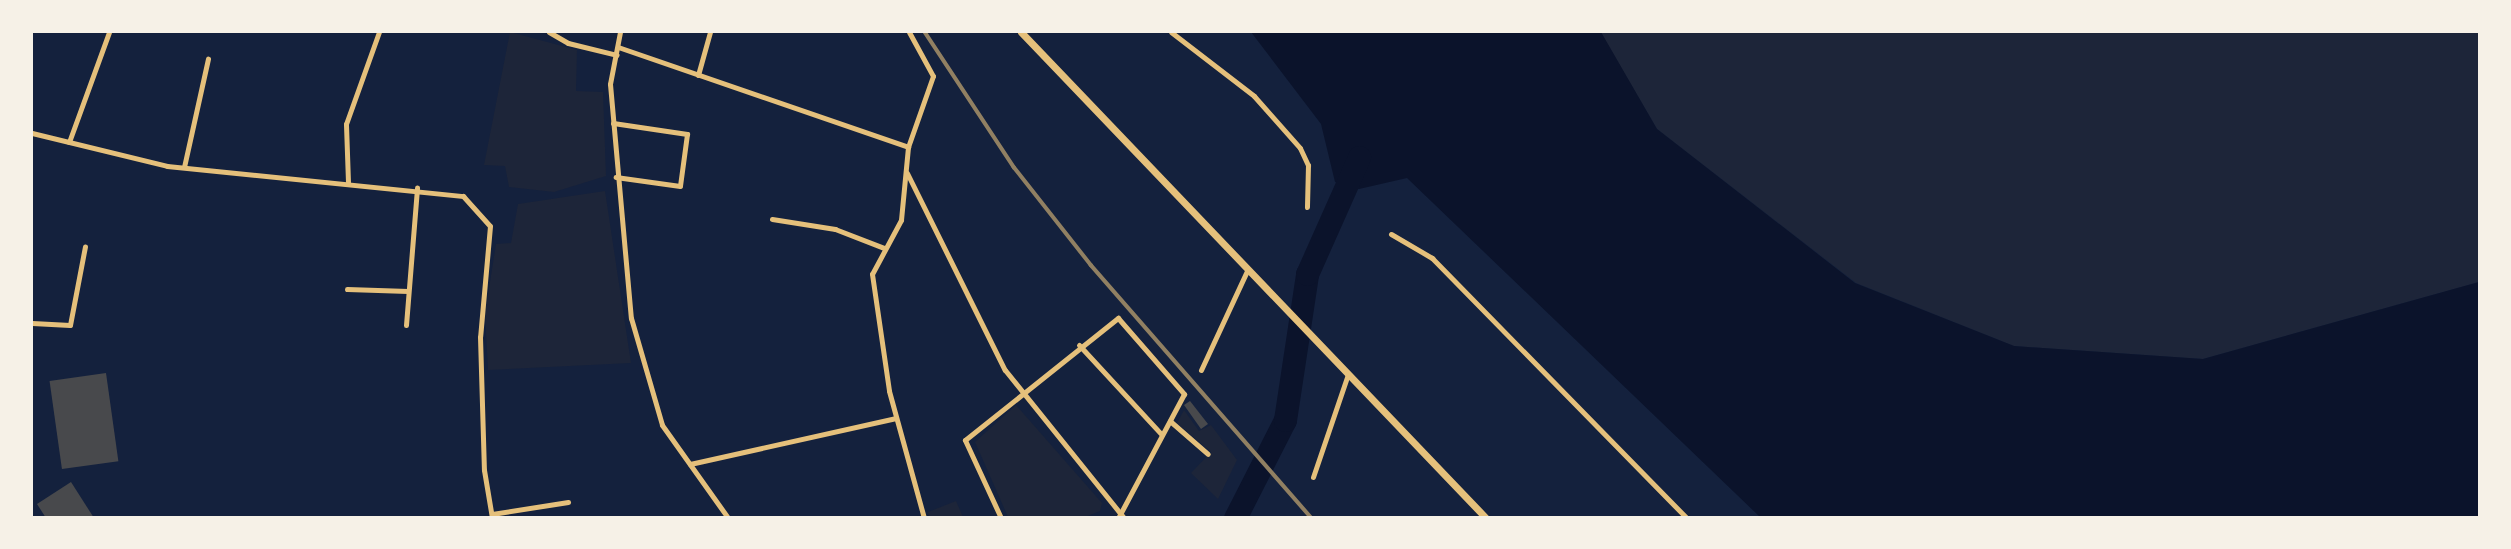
<!DOCTYPE html>
<html>
<head>
<meta charset="utf-8">
<style>
  body { margin:0 }
  #map { position:relative; width:2511px; height:549px; overflow:hidden; background:#14213d; font-family:Manrope,sans-serif }
  div>[style] { position:absolute }
  .green>* { inset:0; background:#1d2539 }
  .water>* { inset:0; background:#0b132b }
  .river>* { height:23px; margin:-11.5px; padding:0 11.5px; transform-origin:11.5px; border-radius:11.5px; background:#0b132b }
  .building>* { inset:0; background:#48494c; transform-origin:0 0 }
  .minor>* { height:5px; margin:-2.5px; padding:0 2.5px; transform-origin:2.5px; border-radius:2.5px; background:#e5c07b }
  .tertiary>* { height:7px; margin:-3.5px; padding:0 3.5px; transform-origin:3.5px; border-radius:3.5px; background:#e5c07b }
  .rail>* { height:3.5px; margin:-1.75px; padding:0 1.75px; transform-origin:1.75px; border-radius:1.75px; background:#918062 }
  span { translate:-50% -50%; white-space:nowrap; text-align:center; line-height:1.15; -webkit-text-stroke:5px #f6f1e7; paint-order:stroke }
  .frame { position:absolute; inset:0; border:33px solid #f6f1e7; pointer-events:none }
</style>
</head>
<body>
<div id="map">
  <div class="green">
    <div style="clip-path:polygon(510px 32px,577px 50px,576px 91px,603px 92px,606px 176px,554px 192px,509px 187px,505px 166px,484px 165px)"></div>
    <div style="clip-path:polygon(1600px 32px,2479px 32px,2479px 282px,2203px 359px,2014px 346px,1856px 283px,1657px 129px)"></div>
    <div style="clip-path:polygon(605px 191px,631px 363px,488px 370px,485px 314px,496px 244px,511px 243px,518px 204px)"></div>
    <div style="clip-path:polygon(1016px 405px,1102px 503px,1100px 511px,1085px 517px,1008px 517px,975px 442px)"></div>
    <div style="clip-path:polygon(1184px 410px,1199px 431px,1211px 425px,1237px 460px,1218px 499px,1191px 473px,1211px 452px,1177px 423px)"></div>
    <div style="clip-path:polygon(956px 501px,963px 517px,929px 517px,928px 512px)"></div>
  </div>
  <div class="water">
    <div style="clip-path:polygon(1251px 32px,1601px 32px,1657px 129px,1855px 283px,2014px 346px,2203px 359px,2479px 282px,2479px 517px,1760px 517px,1407px 178px,1359px 189px,1335px 182px,1321px 124px)"></div>
  </div>
  <div class="river">
    <div style="left:1235px;top:518px;width:110px;rotate:-63deg"></div>
    <div style="left:1285px;top:420px;width:148px;rotate:-81.4deg"></div>
    <div style="left:1307px;top:274px;width:128px;rotate:-66deg"></div>
  </div>
  <div class="building">
    <div style="left:106px;top:373px;width:89px;height:57px;rotate:82deg"></div>
    <div style="clip-path:polygon(1190px 401px,1208px 424px,1201px 429px,1184px 405px)"></div>
    <div style="clip-path:polygon(71px 482px,94px 518px,46px 518px,37px 504px)"></div>
  </div>
  <div class="minor">
    <div style="left:549px;top:32px;width:22px;rotate:30deg"></div>
    <div style="left:568px;top:43px;width:50px;rotate:13.8deg"></div>
    <div style="left:620px;top:32px;width:53px;rotate:100.9deg"></div>
    <div style="left:610px;top:84px;width:235px;rotate:84.9deg"></div>
    <div style="left:631px;top:318px;width:111px;rotate:73.8deg"></div>
    <div style="left:662px;top:425px;width:114px;rotate:54.6deg"></div>
    <div style="left:909px;top:32px;width:50px;rotate:61.4deg"></div>
    <div style="left:933px;top:76px;width:75px;rotate:109.4deg"></div>
    <div style="left:908px;top:147px;width:73px;rotate:95.5deg"></div>
    <div style="left:901px;top:220px;width:61px;rotate:118.2deg"></div>
    <div style="left:872px;top:274px;width:118px;rotate:81.7deg"></div>
    <div style="left:889px;top:391px;width:132px;rotate:74.6deg"></div>
    <div style="left:1171px;top:32px;width:105px;rotate:37.6deg"></div>
    <div style="left:1254px;top:96px;width:69px;rotate:48.5deg"></div>
    <div style="left:1300px;top:148px;width:19px;rotate:65deg"></div>
    <div style="left:1308px;top:165px;width:42px;rotate:91.4deg"></div>
    <div style="left:618px;top:47px;width:307px;rotate:19deg"></div>
    <div style="left:698px;top:75px;width:45px;rotate:-74.4deg"></div>
    <div style="left:613px;top:123px;width:75px;rotate:8.5deg"></div>
    <div style="left:687px;top:134px;width:52px;rotate:97.7deg"></div>
    <div style="left:680px;top:186px;width:65px;rotate:-172deg"></div>
    <div style="left:32px;top:133px;width:139px;rotate:13.7deg"></div>
    <div style="left:167px;top:166px;width:298px;rotate:5.8deg"></div>
    <div style="left:463px;top:196px;width:40px;rotate:48deg"></div>
    <div style="left:490px;top:226px;width:111px;rotate:95.1deg"></div>
    <div style="left:480px;top:337px;width:133px;rotate:88.3deg"></div>
    <div style="left:484px;top:470px;width:49px;rotate:80.5deg"></div>
    <div style="left:69px;top:142px;width:117px;rotate:-70deg"></div>
    <div style="left:184px;top:167px;width:111px;rotate:-77.5deg"></div>
    <div style="left:907px;top:173px;width:220px;rotate:63.6deg"></div>
    <div style="left:1005px;top:370px;width:190px;rotate:51.2deg"></div>
    <div style="left:348px;top:182px;width:58px;rotate:-92deg"></div>
    <div style="left:346px;top:124px;width:98px;rotate:-70.3deg"></div>
    <div style="left:772px;top:219px;width:64px;rotate:9deg"></div>
    <div style="left:835px;top:229px;width:53px;rotate:21.2deg"></div>
    <div style="left:1391px;top:234px;width:48px;rotate:30.3deg"></div>
    <div style="left:1432px;top:258px;width:364px;rotate:45.6deg"></div>
    <div style="left:347px;top:289px;width:61px;rotate:1.9deg"></div>
    <div style="left:32px;top:323px;width:38px;rotate:3deg"></div>
    <div style="left:70px;top:325px;width:80px;rotate:-79.2deg"></div>
    <div style="left:406px;top:325px;width:138px;rotate:-85.4deg"></div>
    <div style="left:1079px;top:345px;width:122px;rotate:47.3deg"></div>
    <div style="left:1201px;top:370px;width:109px;rotate:-65.1deg"></div>
    <div style="left:1170px;top:421px;width:50px;rotate:41deg"></div>
    <div style="left:690px;top:464px;width:210px;rotate:-12.6deg"></div>
    <div style="left:1313px;top:477px;width:109px;rotate:-71.2deg"></div>
    <div style="left:492px;top:514px;width:77px;rotate:-9deg"></div>
    <div style="left:1001px;top:518px;width:86px;rotate:-114.8deg"></div>
    <div style="left:965px;top:440px;width:196px;rotate:-38.6deg"></div>
    <div style="left:1118px;top:318px;width:101px;rotate:49deg"></div>
    <div style="left:1184px;top:394px;width:140px;rotate:118deg"></div>
  </div>
  <div class="tertiary">
    <div style="left:1021px;top:32px;width:673px;rotate:46.27deg"></div>
  </div>
  <div class="rail">
    <div style="left:925px;top:32px;width:162px;rotate:56.6deg"></div>
    <div style="left:1014px;top:167px;width:125px;rotate:51.8deg"></div>
    <div style="left:1091px;top:265px;width:336px;rotate:48.9deg"></div>
  </div>
  <div class="frame"></div>
</div>
</body>
</html>
